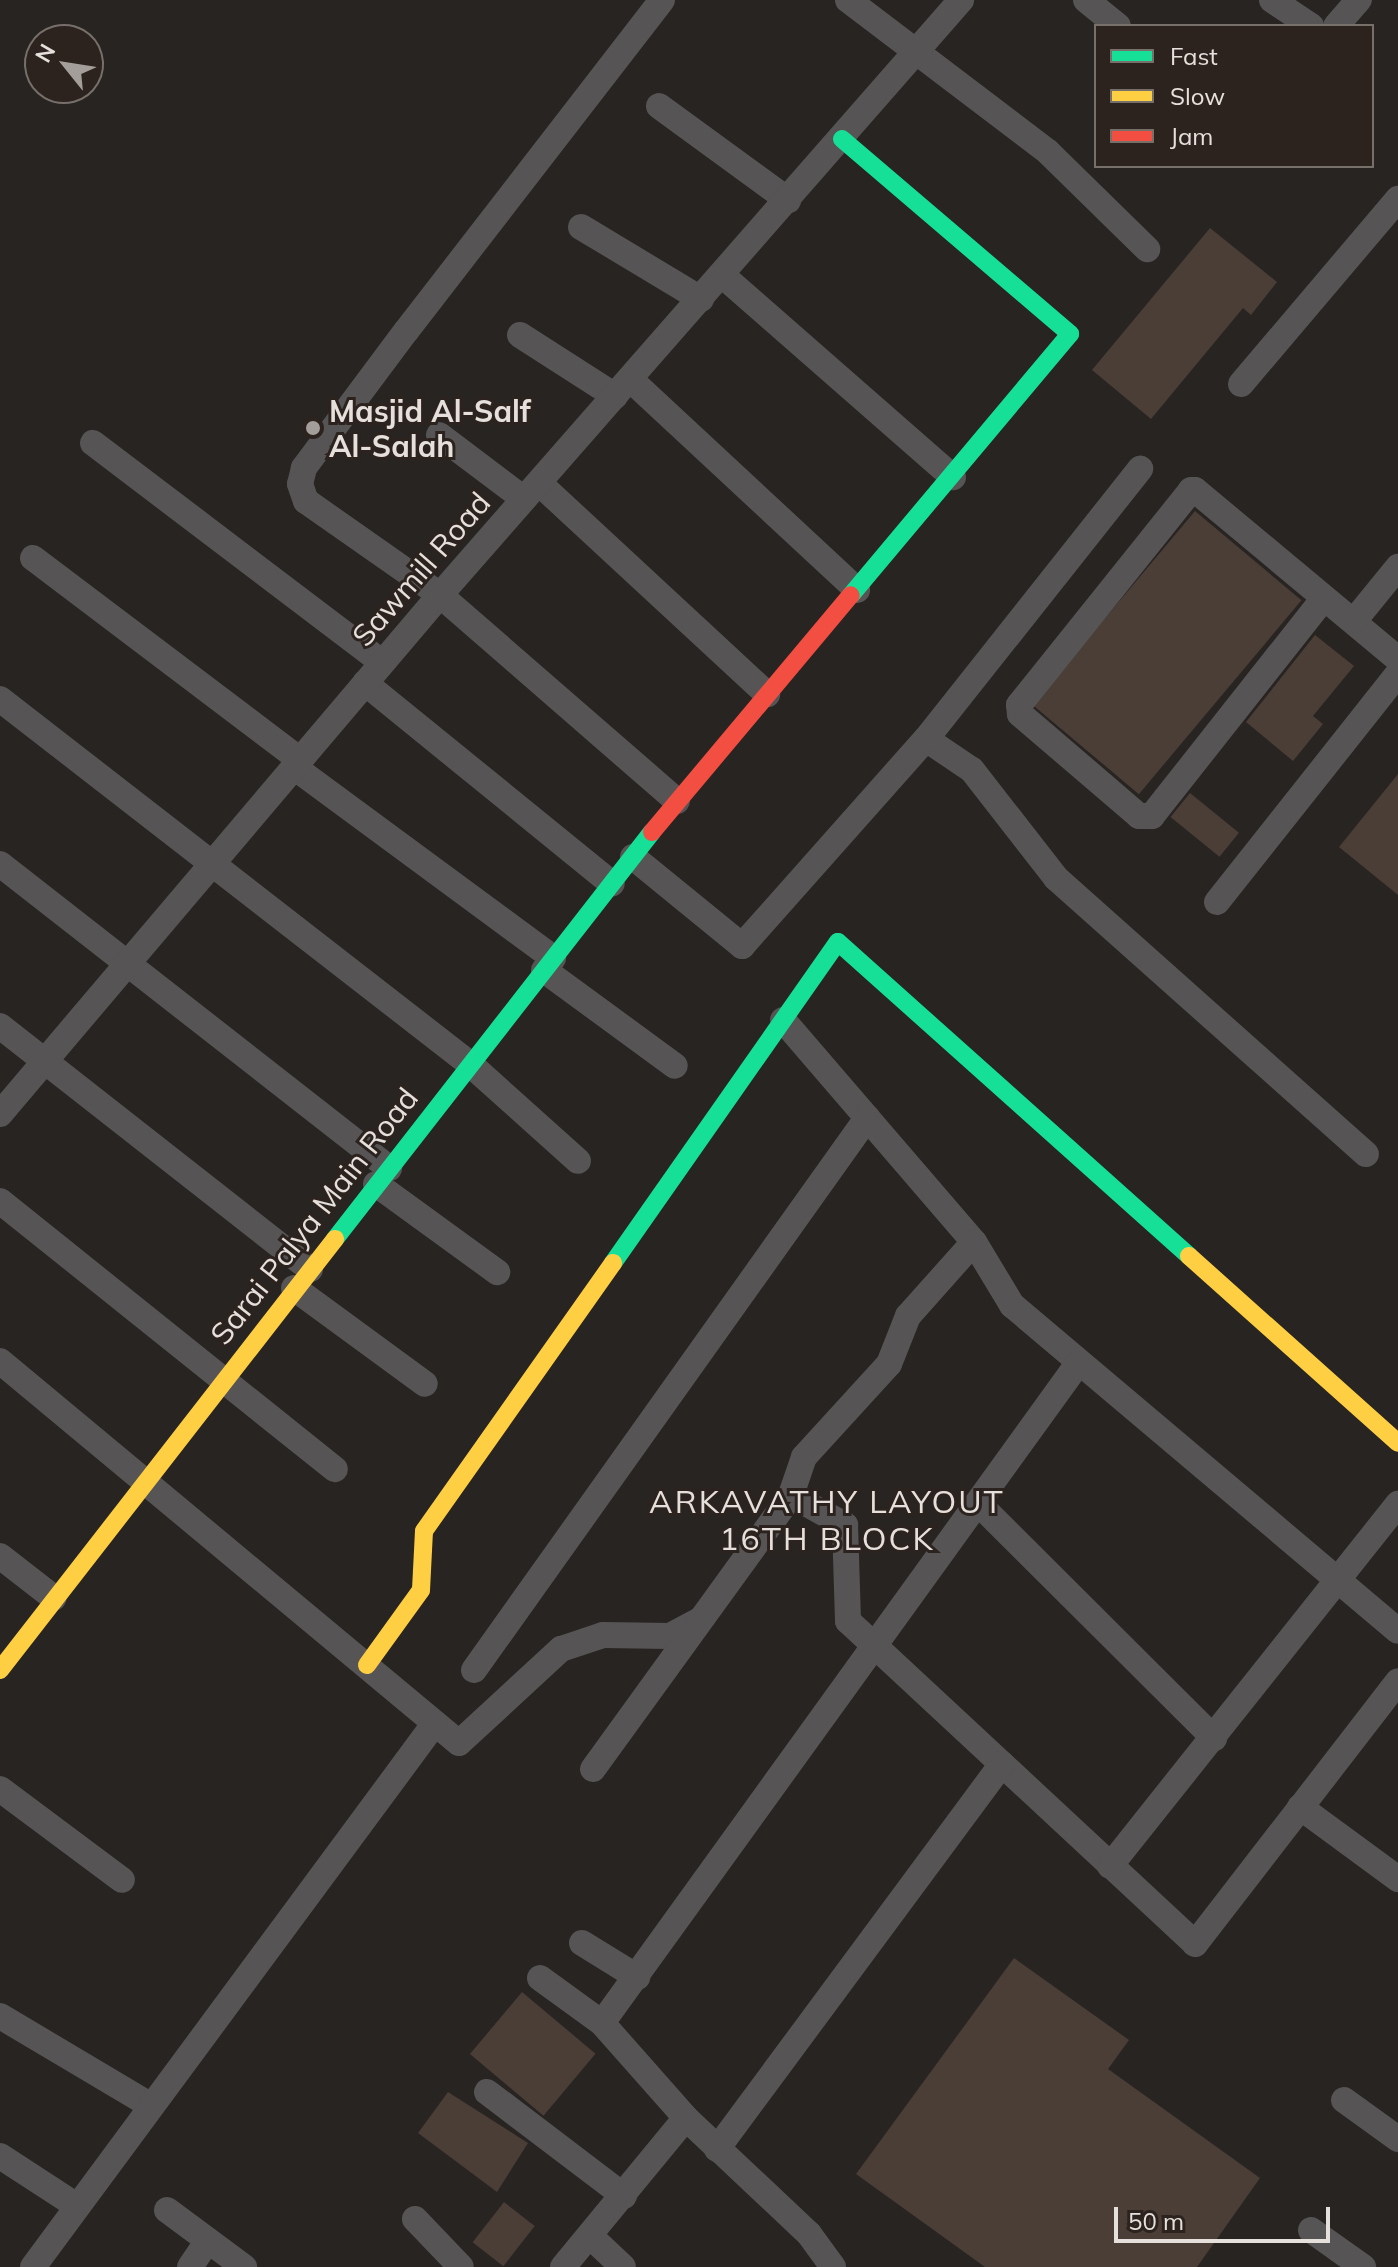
<!DOCTYPE html>
<html>
<head>
<meta charset="utf-8">
<style>
  body { margin:0 }
  #map { position:relative; width:1398px; height:2267px; overflow:hidden; background:#282422; font-family:Mulish,sans-serif }
  div>[style] { position:absolute }
  .building>* { inset:0; background:#4a3e36; transform-origin:0 0 }
  .street>* { height:26px; margin:-13px; padding:0 13px; transform-origin:13px; border-radius:13px; background:#565455 }
  .fast>* { height:18px; margin:-9px; padding:0 9px; transform-origin:9px; border-radius:9px; background:#16e098 }
  .slow>* { height:18px; margin:-9px; padding:0 9px; transform-origin:9px; border-radius:9px; background:#ffcf43 }
  .jam>* { height:18px; margin:-9px; padding:0 9px; transform-origin:9px; border-radius:9px; background:#f24e42 }
  .dots>* { width:22px; height:22px; translate:-50% -50%; box-sizing:border-box; border:4px solid #2c231e; border-radius:50% }
  span { translate:-50% -50%; white-space:nowrap; text-align:center; line-height:1.15; -webkit-text-stroke:6px #2c231e; paint-order:stroke }
  .poi-label { font-size:30px; color:#e6e0dc; font-weight:700 }
  .left { translate:0 -50%; text-align:left }
  .street-label { font-size:30px; color:#e6e0dc }
  .neighbourhood-label { font-size:32px; color:#e6e0dc; letter-spacing:2px }
  .legend { position:absolute; left:1094px; top:24px; width:280px; height:144px; box-sizing:border-box; background:#2c231e; border:2px solid #766f6a; margin:0; padding:10px 14px; list-style:none; font-size:24px; color:#e6e0dc }
  .legend li { display:flex; align-items:center; gap:16px; height:40px }
  .legend b { width:40px; border:2px solid #766f6a }
  .north { position:absolute; left:24px; top:24px; width:80px; height:80px; box-sizing:border-box; background:#2c231e; border:2px solid #766f6a; border-radius:50%; rotate:300deg; font-size:22px; font-weight:700; line-height:32px; text-align:center; color:#e6e0dc }
  .north::after { content:''; display:block; margin:auto; width:28px; height:36px; background:#a49e9b; clip-path:polygon(50% 0,100% 100%,50% 72%,0 100%) }
  .scale { position:absolute; left:1114px; top:2207px; width:216px; height:36px; box-sizing:border-box; border:4px solid #e6e0dc; border-top:0; padding-left:10px; font-size:24px; line-height:28px; white-space:nowrap; color:#e6e0dc; -webkit-text-stroke:6px #2c231e; paint-order:stroke }
</style>
</head>
<body>
<div id="map">
  <div class="building">
    <div style="clip-path:polygon(1210px 228px,1277px 282px,1251px 315px,1243px 308px,1151px 419px,1092px 370px)"></div>
    <div style="left:1195px;top:511px;width:139px;height:253px;rotate:40deg"></div>
    <div style="clip-path:polygon(1315px 635px,1354px 666px,1313px 716px,1323px 724px,1293px 761px,1246px 722px)"></div>
    <div style="clip-path:polygon(1398px 774px,1398px 895px,1339px 847px)"></div>
    <div style="left:1190px;top:793px;width:63px;height:31px;rotate:39deg"></div>
    <div style="clip-path:polygon(1014px 1958px,1129px 2040px,1108px 2069px,1260px 2178px,1197px 2267px,985px 2267px,856px 2174px)"></div>
    <div style="left:522px;top:1992px;width:96px;height:81px;rotate:40deg"></div>
    <div style="clip-path:polygon(448px 2092px,528px 2143px,497px 2192px,418px 2133px)"></div>
    <div style="left:504px;top:2202px;width:39px;height:51px;rotate:38deg"></div>
  </div>
  <div class="street">
    <div style="left:662px;top:0;width:418px;rotate:127.7deg"></div>
    <div style="left:406px;top:331px;width:171px;rotate:126.7deg"></div>
    <div style="left:304px;top:468px;width:16px;rotate:104deg"></div>
    <div style="left:300px;top:484px;width:18px;rotate:71deg"></div>
    <div style="left:306px;top:501px;width:164px;rotate:35deg"></div>
    <div style="left:440px;top:595px;width:314px;rotate:41deg"></div>
    <div style="left:848px;top:0;width:251px;rotate:37.2deg"></div>
    <div style="left:1048px;top:152px;width:139px;rotate:44.4deg"></div>
    <div style="left:1086px;top:0;width:41px;rotate:39.1deg"></div>
    <div style="left:1272px;top:0;width:47px;rotate:33.7deg"></div>
    <div style="left:1336px;top:26px;width:35px;rotate:-49deg"></div>
    <div style="left:659px;top:106px;width:160px;rotate:36.1deg"></div>
    <div style="left:581px;top:227px;width:140px;rotate:31deg"></div>
    <div style="left:722px;top:275px;width:307px;rotate:41.2deg"></div>
    <div style="left:520px;top:335px;width:113px;rotate:32.7deg"></div>
    <div style="left:630px;top:379px;width:310px;rotate:42.9deg"></div>
    <div style="left:1241px;top:384px;width:243px;rotate:-49.7deg"></div>
    <div style="left:439px;top:435px;width:106px;rotate:37deg"></div>
    <div style="left:93px;top:443px;width:363px;rotate:37.2deg"></div>
    <div style="left:539px;top:483px;width:311px;rotate:42.8deg"></div>
    <div style="left:33px;top:558px;width:335px;rotate:37.1deg"></div>
    <div style="left:1324px;top:598px;width:278px;rotate:128.3deg"></div>
    <div style="left:1152px;top:816px;width:13px;rotate:180deg"></div>
    <div style="left:1139px;top:816px;width:157px;rotate:-139.4deg"></div>
    <div style="left:1020px;top:714px;width:9px;rotate:-96deg"></div>
    <div style="left:1019px;top:705px;width:275px;rotate:-51.3deg"></div>
    <div style="left:1191px;top:490px;width:4px"></div>
    <div style="left:1195px;top:490px;width:264px;rotate:39.8deg"></div>
    <div style="left:1354px;top:621px;width:70px;rotate:-50.8deg"></div>
    <div style="left:365px;top:683px;width:318px;rotate:39.1deg"></div>
    <div style="left:0;top:699px;width:595px;rotate:37.83deg"></div>
    <div style="left:470px;top:1064px;width:145px;rotate:41.9deg"></div>
    <div style="left:926px;top:739px;width:55px;rotate:34deg"></div>
    <div style="left:972px;top:770px;width:137px;rotate:52.1deg"></div>
    <div style="left:1056px;top:878px;width:415px;rotate:41.7deg"></div>
    <div style="left:294px;top:767px;width:322px;rotate:36.4deg"></div>
    <div style="left:633px;top:857px;width:141px;rotate:39.2deg"></div>
    <div style="left:742px;top:946px;width:277px;rotate:-48.4deg"></div>
    <div style="left:926px;top:739px;width:345px;rotate:-51.6deg"></div>
    <div style="left:0;top:864px;width:494px;rotate:38deg"></div>
    <div style="left:1217px;top:902px;width:291px;rotate:-51.6deg"></div>
    <div style="left:544px;top:970px;width:162px;rotate:36.2deg"></div>
    <div style="left:783px;top:1020px;width:293px;rotate:49.3deg"></div>
    <div style="left:974px;top:1242px;width:74px;rotate:58.9deg"></div>
    <div style="left:1012px;top:1305px;width:505px;rotate:40.18deg"></div>
    <div style="left:0;top:1026px;width:394px;rotate:38.1deg"></div>
    <div style="left:0;top:1114px;width:680px;rotate:-49.71deg"></div>
    <div style="left:440px;top:595px;width:791px;rotate:-48.79deg"></div>
    <div style="left:376px;top:1184px;width:150px;rotate:36deg"></div>
    <div style="left:0;top:1201px;width:429px;rotate:38.7deg"></div>
    <div style="left:294px;top:1288px;width:162px;rotate:36.2deg"></div>
    <div style="left:0;top:1361px;width:597px;rotate:39.77deg"></div>
    <div style="left:459px;top:1743px;width:139px;rotate:-42.7deg"></div>
    <div style="left:561px;top:1649px;width:44px;rotate:-18.4deg"></div>
    <div style="left:603px;top:1635px;width:67px;rotate:0.9deg"></div>
    <div style="left:670px;top:1636px;width:34px;rotate:-28deg"></div>
    <div style="left:791px;top:1495px;width:62px;rotate:29.1deg"></div>
    <div style="left:845px;top:1525px;width:96px;rotate:88.2deg"></div>
    <div style="left:848px;top:1621px;width:474px;rotate:42.9deg"></div>
    <div style="left:1195px;top:1944px;width:332px;rotate:-52.3deg"></div>
    <div style="left:979px;top:1504px;width:332px;rotate:44.9deg"></div>
    <div style="left:0;top:1556px;width:68px;rotate:37.9deg"></div>
    <div style="left:474px;top:1670px;width:678px;rotate:-54.55deg"></div>
    <div style="left:593px;top:1769px;width:338px;rotate:-54.1deg"></div>
    <div style="left:791px;top:1495px;width:40px;rotate:-71.1deg"></div>
    <div style="left:804px;top:1457px;width:126px;rotate:-47.6deg"></div>
    <div style="left:889px;top:1364px;width:52px;rotate:-68.4deg"></div>
    <div style="left:908px;top:1316px;width:99px;rotate:-48.3deg"></div>
    <div style="left:0;top:1789px;width:152px;rotate:36.7deg"></div>
    <div style="left:1300px;top:1807px;width:122px;rotate:36.3deg"></div>
    <div style="left:1110px;top:1866px;width:463px;rotate:-51.5deg"></div>
    <div style="left:582px;top:1943px;width:65px;rotate:31.7deg"></div>
    <div style="left:540px;top:1978px;width:77px;rotate:36deg"></div>
    <div style="left:0;top:2016px;width:174px;rotate:30.7deg"></div>
    <div style="left:487px;top:2092px;width:172px;rotate:37.2deg"></div>
    <div style="left:1344px;top:2100px;width:67px;rotate:35.8deg"></div>
    <div style="left:717px;top:2149px;width:479px;rotate:-53.5deg"></div>
    <div style="left:0;top:2156px;width:92px;rotate:33deg"></div>
    <div style="left:167px;top:2210px;width:96px;rotate:36.5deg"></div>
    <div style="left:415px;top:2219px;width:66px;rotate:46.2deg"></div>
    <div style="left:1311px;top:2230px;width:64px;rotate:35.4deg"></div>
    <div style="left:590px;top:2236px;width:45px;rotate:43.2deg"></div>
    <div style="left:33px;top:2267px;width:676px;rotate:-53.54deg"></div>
    <div style="left:190px;top:2267px;width:32px;rotate:-56deg"></div>
    <div style="left:563px;top:2267px;width:193px;rotate:-50.5deg"></div>
    <div style="left:833px;top:2267px;width:41px;rotate:-126deg"></div>
    <div style="left:809px;top:2234px;width:169px;rotate:-136.7deg"></div>
    <div style="left:686px;top:2118px;width:127px;rotate:-131.5deg"></div>
    <div style="left:602px;top:2023px;width:812px;rotate:-54.18deg"></div>
  </div>
  <div class="fast">
    <div style="left:842px;top:139px;width:300px;rotate:40.5deg"></div>
    <div style="left:1070px;top:334px;width:341px;rotate:130deg"></div>
    <div style="left:335px;top:1239px;width:516px;rotate:-52.09deg"></div>
    <div style="left:613px;top:1263px;width:392px;rotate:-55deg"></div>
    <div style="left:838px;top:942px;width:471px;rotate:41.8deg"></div>
  </div>
  <div class="slow">
    <div style="left:1189px;top:1256px;width:280px;rotate:41.8deg"></div>
    <div style="left:367px;top:1665px;width:92px;rotate:-54.2deg"></div>
    <div style="left:421px;top:1590px;width:59px;rotate:-87.1deg"></div>
    <div style="left:424px;top:1531px;width:328px;rotate:-54.8deg"></div>
    <div style="left:0;top:1670px;width:546px;rotate:-52.14deg"></div>
  </div>
  <div class="jam">
    <div style="left:652px;top:832px;width:309px;rotate:-50deg"></div>
  </div>
  <div class="dots">
    <div style="left:313px;top:428px;background:#a49e9b"></div>
  </div>
  <div class="poi-label">
    <span class="left" style="left:329px;top:428px">Masjid Al-Salf<br>Al-Salah</span>
  </div>
  <div class="street-label">
    <span style="left:421px;top:569px;rotate:-49deg">Sawmill Road</span>
    <span style="left:314px;top:1216px;rotate:-52deg">Sarai Palya Main Road</span>
  </div>
  <div class="neighbourhood-label">
    <span style="left:827px;top:1520px">ARKAVATHY LAYOUT<br>16TH BLOCK</span>
  </div>
  <ul class="legend">
  <li><b style="height:10px;background:#16e098"></b>Fast</li>
  <li><b style="height:10px;background:#ffcf43"></b>Slow</li>
  <li><b style="height:10px;background:#f24e42"></b>Jam</li>
  </ul>
  <div class="north">N</div>
  <div class="scale">50 m</div>
</div>
</body>
</html>
